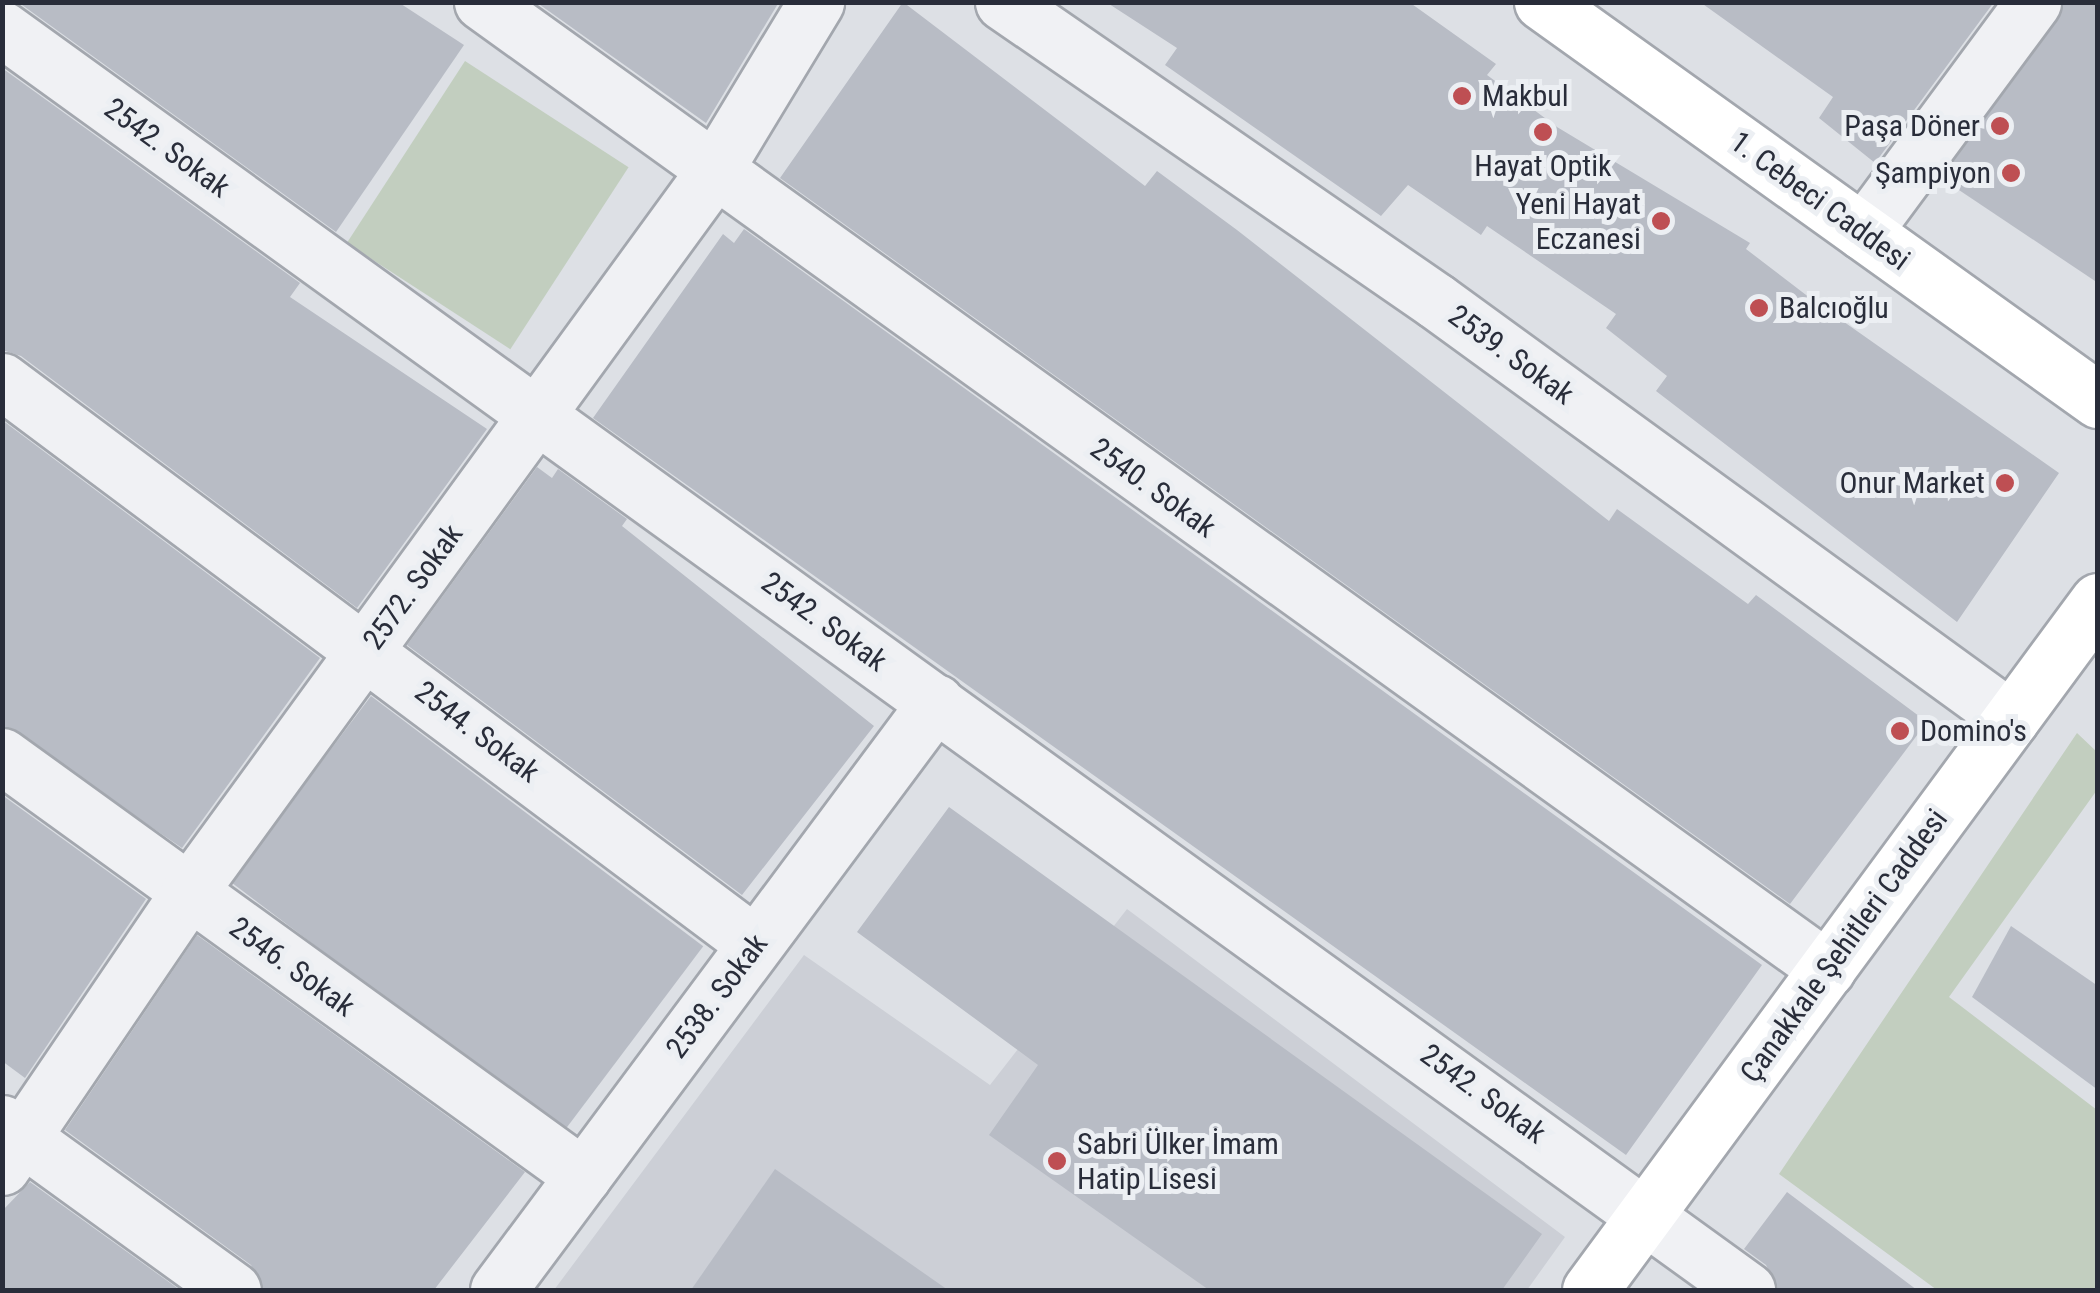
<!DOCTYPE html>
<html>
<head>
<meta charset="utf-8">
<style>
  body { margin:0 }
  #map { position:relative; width:2100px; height:1293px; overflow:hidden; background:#dde0e5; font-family:"Roboto Condensed",sans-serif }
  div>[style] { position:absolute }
  .built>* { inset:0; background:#cccfd6 }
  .green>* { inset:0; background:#c2cebf; transform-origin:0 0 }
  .building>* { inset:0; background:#b8bcc5; transform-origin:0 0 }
  .roads { filter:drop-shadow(2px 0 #a3a7ae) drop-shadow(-2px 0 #a3a7ae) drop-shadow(0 2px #a3a7ae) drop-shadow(0 -2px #a3a7ae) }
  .minor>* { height:55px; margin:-27.5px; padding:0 27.5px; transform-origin:27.5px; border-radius:27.5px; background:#f0f1f4 }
  .major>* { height:55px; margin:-27.5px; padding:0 27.5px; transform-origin:27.5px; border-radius:27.5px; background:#fff }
  .dots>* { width:28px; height:28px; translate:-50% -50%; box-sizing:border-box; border:5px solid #eceff3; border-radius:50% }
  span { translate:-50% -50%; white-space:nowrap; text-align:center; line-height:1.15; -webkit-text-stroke:10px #eceff3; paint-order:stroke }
  .poi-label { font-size:30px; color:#292d3a }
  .left { translate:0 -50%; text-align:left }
  .right { translate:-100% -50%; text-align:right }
  .street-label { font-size:30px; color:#292d3a }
  .frame { position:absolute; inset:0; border:5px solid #292d3a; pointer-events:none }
</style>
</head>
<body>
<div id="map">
  <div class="built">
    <div style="clip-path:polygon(1127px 909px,1565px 1237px,1527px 1290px,554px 1290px,804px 955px,990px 1085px)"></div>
  </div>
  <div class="green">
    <div style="left:465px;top:61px;width:195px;height:217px;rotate:33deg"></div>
    <div style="clip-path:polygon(2077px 733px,2097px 752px,2097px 790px,1949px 997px,2097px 1110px,2097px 1290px,1937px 1290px,1779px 1174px)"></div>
  </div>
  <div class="building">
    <div style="clip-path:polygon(18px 2px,398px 2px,464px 45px,336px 232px)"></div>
    <div style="clip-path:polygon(536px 2px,779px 2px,706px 123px)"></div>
    <div style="clip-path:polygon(903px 2px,1145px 186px,1157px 171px,1237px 230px,1609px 521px,1617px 509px,1748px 604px,1756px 595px,1927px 722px,1790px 904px,780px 178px)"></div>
    <div style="clip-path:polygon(1106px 2px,1409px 2px,1496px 64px,1487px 75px,1557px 127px,1750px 243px,1746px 249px,1810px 298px,2059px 473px,1957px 622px,1656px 391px,1667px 376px,1606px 328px,1616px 314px,1487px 226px,1481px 235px,1408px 185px,1381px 216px,1165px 65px,1177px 48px)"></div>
    <div style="clip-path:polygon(1700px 2px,1994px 2px,1875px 163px,1819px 118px,1833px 97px)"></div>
    <div style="clip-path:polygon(2064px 2px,2098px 2px,2098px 283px,1941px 178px)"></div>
    <div style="clip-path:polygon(2px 68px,300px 283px,290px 297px,487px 429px,357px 608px,21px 356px,2px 350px)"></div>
    <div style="clip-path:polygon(744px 229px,1762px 965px,1626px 1155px,593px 418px,723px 234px,734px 243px)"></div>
    <div style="clip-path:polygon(2px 420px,320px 658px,182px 848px,2px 725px)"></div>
    <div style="clip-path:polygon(537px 467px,552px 478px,558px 469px,627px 519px,622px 526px,874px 726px,742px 895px,407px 645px)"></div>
    <div style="left:371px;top:696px;width:416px;height:233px;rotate:37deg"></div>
    <div style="clip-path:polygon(2px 795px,146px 899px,25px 1078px,2px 1061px)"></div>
    <div style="clip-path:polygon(949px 807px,1542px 1234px,1502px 1290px,1209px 1290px,989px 1135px,1038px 1065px,857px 932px)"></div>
    <div style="clip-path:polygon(2011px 926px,2098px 986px,2098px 1090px,1972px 997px)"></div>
    <div style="clip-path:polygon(197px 935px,525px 1172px,434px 1290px,264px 1290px,251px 1265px,65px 1130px)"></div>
    <div style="clip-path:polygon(775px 1169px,948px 1290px,691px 1290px)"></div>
    <div style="clip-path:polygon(30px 1182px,180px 1290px,2px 1290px,2px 1211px)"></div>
    <div style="clip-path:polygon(1787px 1192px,1917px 1290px,1778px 1290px,1766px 1265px,1744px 1249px)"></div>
  </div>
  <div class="roads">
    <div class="minor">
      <div style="left:482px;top:2px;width:1657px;rotate:35.71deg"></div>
      <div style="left:1003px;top:2px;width:526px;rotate:34.63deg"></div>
      <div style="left:1436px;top:301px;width:711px;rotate:36.02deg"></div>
      <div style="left:2px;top:29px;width:2153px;rotate:35.85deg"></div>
      <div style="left:1863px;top:232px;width:286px;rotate:-53.5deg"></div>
      <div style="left:2px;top:381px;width:940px;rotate:36.78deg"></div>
      <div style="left:2px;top:756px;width:717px;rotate:35.86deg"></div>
      <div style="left:2px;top:1123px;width:285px;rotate:35.9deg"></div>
      <div style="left:2px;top:1167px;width:331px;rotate:-55.8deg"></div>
      <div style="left:188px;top:893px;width:890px;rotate:-53.92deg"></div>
      <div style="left:712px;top:174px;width:201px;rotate:-58.8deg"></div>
      <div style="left:498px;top:1290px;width:733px;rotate:-53.32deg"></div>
    </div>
    <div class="major">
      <div style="left:1542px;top:2px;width:684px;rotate:35.6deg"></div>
      <div style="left:1590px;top:1290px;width:856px;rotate:-53.6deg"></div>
    </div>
  </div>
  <div class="dots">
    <div style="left:1462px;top:96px;background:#be4f53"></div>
    <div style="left:2000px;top:126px;background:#be4f53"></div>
    <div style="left:1543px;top:132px;background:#be4f53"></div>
    <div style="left:2011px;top:173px;background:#be4f53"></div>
    <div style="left:1661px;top:221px;background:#be4f53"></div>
    <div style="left:1759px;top:308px;background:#be4f53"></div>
    <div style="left:2005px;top:483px;background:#be4f53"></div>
    <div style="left:1900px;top:731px;background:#be4f53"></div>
    <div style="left:1057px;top:1161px;background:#be4f53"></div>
  </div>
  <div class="poi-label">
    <span class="left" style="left:1482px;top:96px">Makbul</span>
    <span class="right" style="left:1980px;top:126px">Paşa Döner</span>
    <span style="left:1543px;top:166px">Hayat Optik</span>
    <span class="right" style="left:1991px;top:173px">Şampiyon</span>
    <span class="right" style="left:1641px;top:221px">Yeni Hayat<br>Eczanesi</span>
    <span class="left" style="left:1779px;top:308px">Balcıoğlu</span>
    <span class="right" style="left:1985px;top:483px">Onur Market</span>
    <span class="left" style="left:1920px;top:731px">Domino's</span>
    <span class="left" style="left:1077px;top:1161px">Sabri Ülker İmam<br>Hatip Lisesi</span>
  </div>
  <div class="street-label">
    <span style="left:167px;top:148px;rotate:36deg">2542. Sokak</span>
    <span style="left:1820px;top:201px;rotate:36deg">1. Cebeci Caddesi</span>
    <span style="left:1511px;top:355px;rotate:36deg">2539. Sokak</span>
    <span style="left:1153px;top:488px;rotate:36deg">2540. Sokak</span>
    <span style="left:413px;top:587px;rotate:-54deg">2572. Sokak</span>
    <span style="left:824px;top:622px;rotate:36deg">2542. Sokak</span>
    <span style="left:477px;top:732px;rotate:37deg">2544. Sokak</span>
    <span style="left:1844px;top:946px;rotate:-54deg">Çanakkale Şehitleri Caddesi</span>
    <span style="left:292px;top:967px;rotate:36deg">2546. Sokak</span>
    <span style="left:717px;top:996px;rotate:-53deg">2538. Sokak</span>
    <span style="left:1483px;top:1094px;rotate:36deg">2542. Sokak</span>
  </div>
  <div class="frame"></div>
</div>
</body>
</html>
